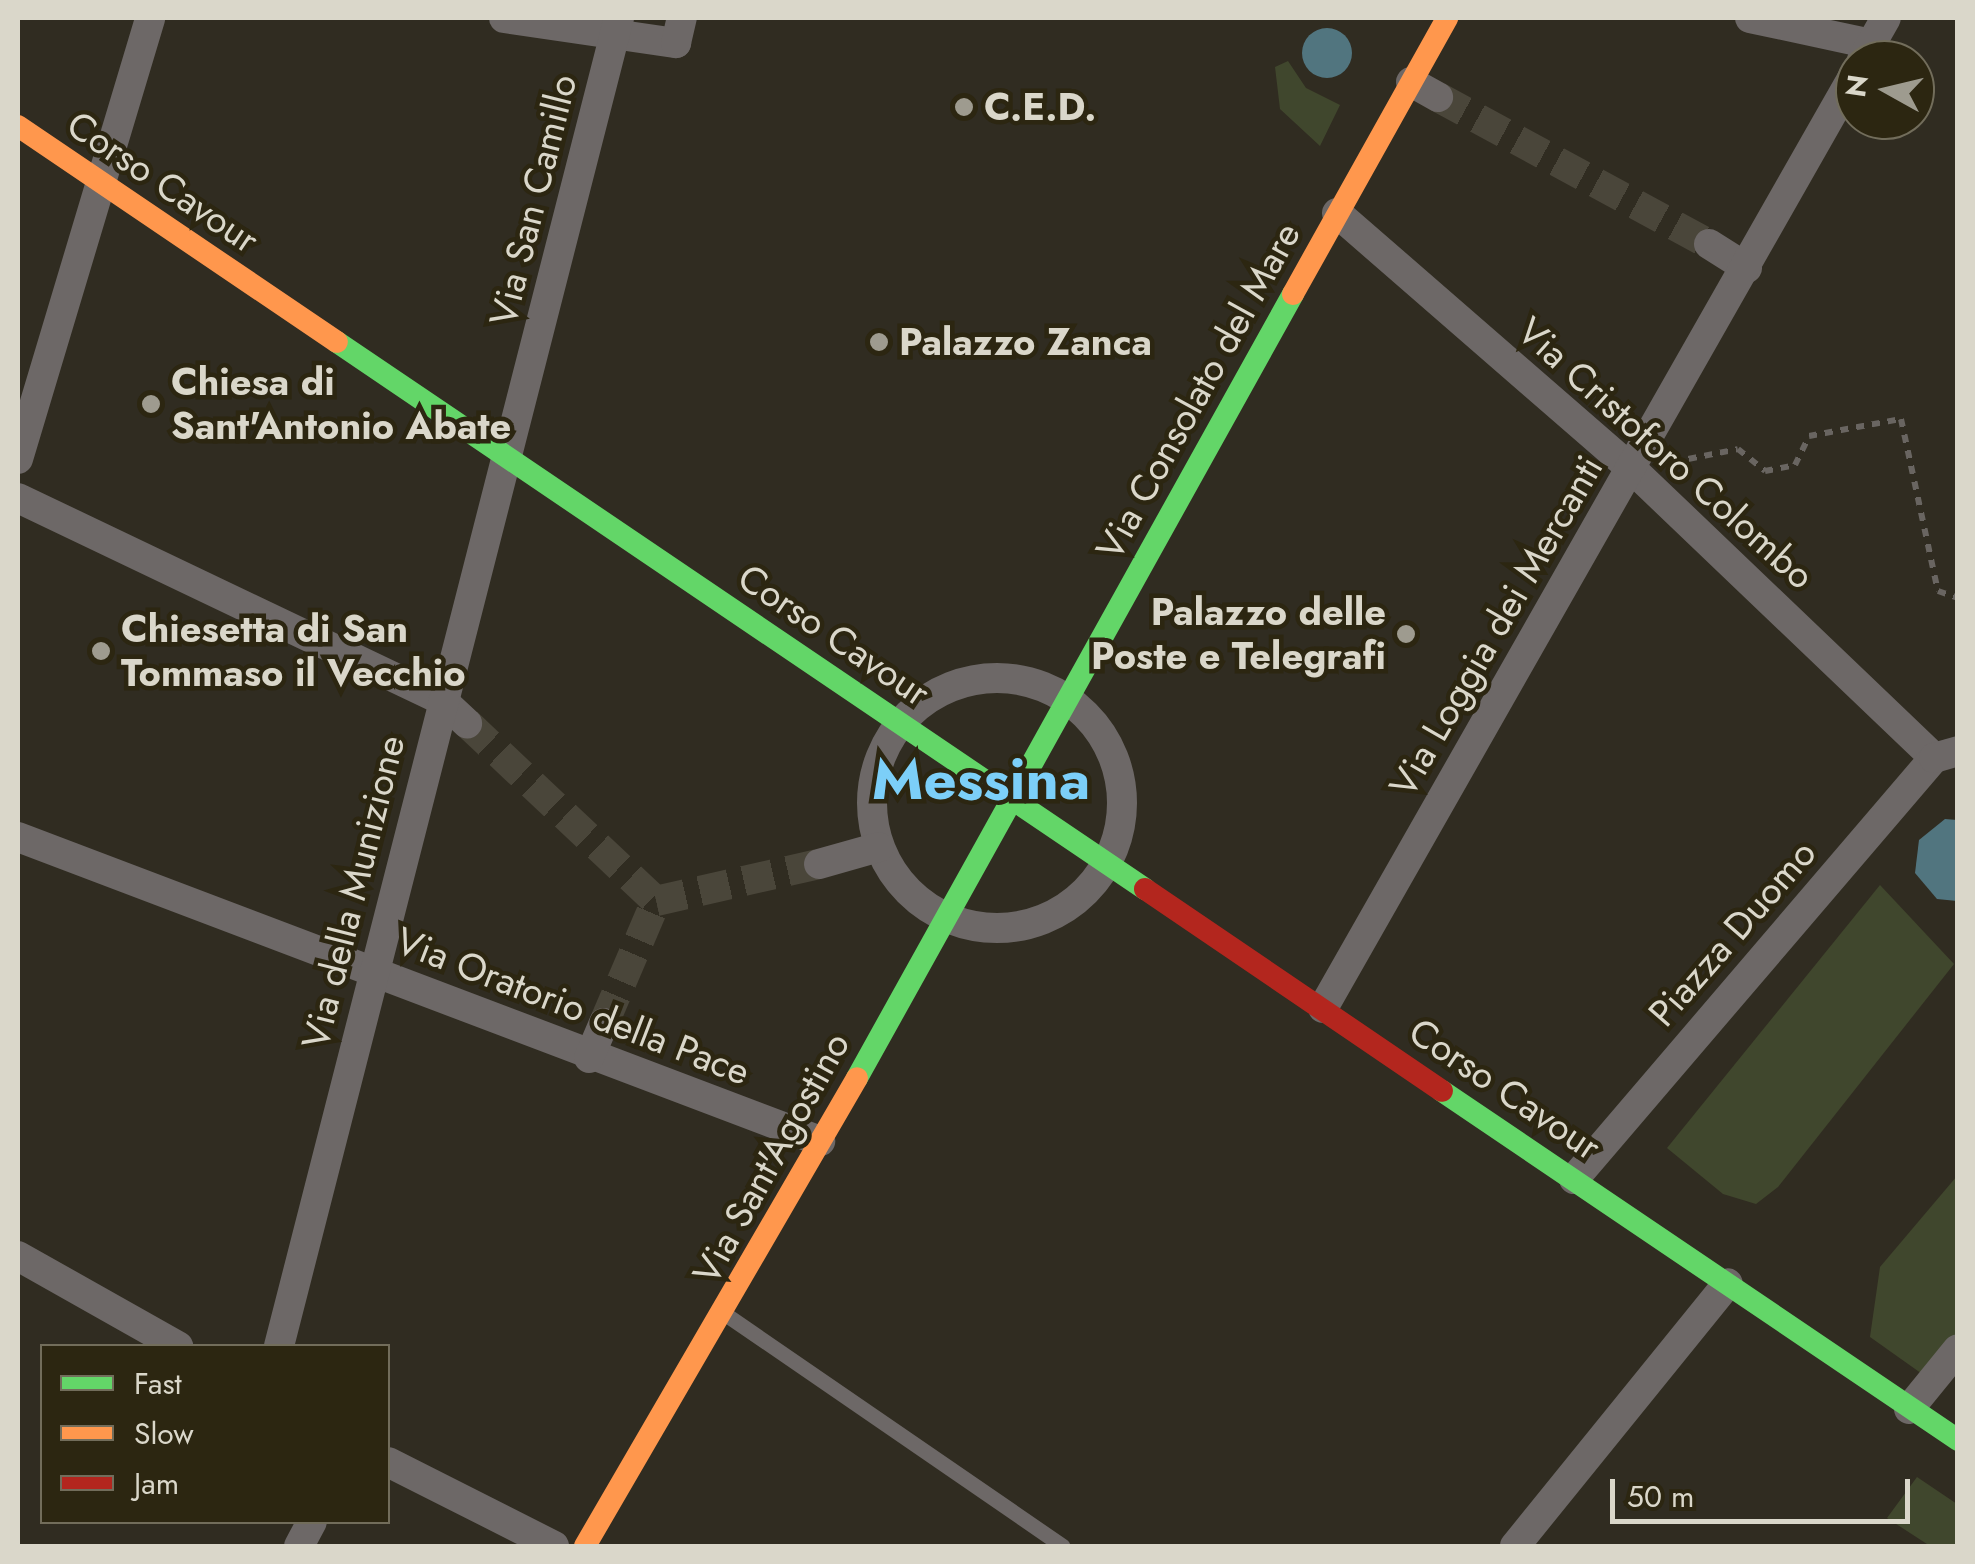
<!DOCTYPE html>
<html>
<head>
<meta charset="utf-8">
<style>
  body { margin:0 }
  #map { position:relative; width:1975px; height:1564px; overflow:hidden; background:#302c21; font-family:Jost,sans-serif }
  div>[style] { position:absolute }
  .green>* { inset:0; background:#40472d }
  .water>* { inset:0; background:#51757f }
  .round { border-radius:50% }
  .street-tunnel>* { height:30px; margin-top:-15px; transform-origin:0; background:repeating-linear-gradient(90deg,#4a463a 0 30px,transparent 0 45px) }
  .path>* { height:6px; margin-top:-3px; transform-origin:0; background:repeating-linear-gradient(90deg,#696561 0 8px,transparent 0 16px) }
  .lane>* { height:15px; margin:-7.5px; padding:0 7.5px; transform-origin:7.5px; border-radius:7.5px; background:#6d6867 }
  .street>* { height:30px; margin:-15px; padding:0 15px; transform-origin:15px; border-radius:15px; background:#6d6867 }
  .street>.ring { margin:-15px; padding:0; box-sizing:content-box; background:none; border:30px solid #6d6867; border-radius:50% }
  .fast>* { height:22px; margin:-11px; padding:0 11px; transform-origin:11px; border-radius:11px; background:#63d668 }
  .slow>* { height:22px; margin:-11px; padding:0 11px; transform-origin:11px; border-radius:11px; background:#ff974d }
  .jam>* { height:22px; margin:-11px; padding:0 11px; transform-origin:11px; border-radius:11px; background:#b3261e }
  .dots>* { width:28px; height:28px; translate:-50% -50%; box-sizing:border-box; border:5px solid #2c2611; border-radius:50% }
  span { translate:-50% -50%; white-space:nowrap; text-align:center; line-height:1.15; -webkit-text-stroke:9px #2c2611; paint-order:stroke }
  .poi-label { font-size:38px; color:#dad7ca; font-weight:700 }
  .left { translate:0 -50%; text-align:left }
  .right { translate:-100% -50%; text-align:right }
  .street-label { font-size:38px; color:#dad7ca }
  .town-label { font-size:58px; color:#7ccff8; font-weight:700 }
  .frame { position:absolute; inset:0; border:20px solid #dad7ca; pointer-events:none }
  .legend { position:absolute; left:40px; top:1344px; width:350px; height:180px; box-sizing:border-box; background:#2c2611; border:2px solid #726d5b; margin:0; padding:12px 18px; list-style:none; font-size:30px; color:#dad7ca }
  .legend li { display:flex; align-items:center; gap:20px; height:50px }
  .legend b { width:50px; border:2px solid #726d5b }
  .north { position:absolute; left:1835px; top:40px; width:100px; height:100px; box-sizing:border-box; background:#2c2611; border:2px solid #726d5b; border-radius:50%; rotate:278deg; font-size:28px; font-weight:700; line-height:40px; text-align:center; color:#dad7ca }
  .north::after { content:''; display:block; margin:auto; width:35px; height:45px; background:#9e9b8f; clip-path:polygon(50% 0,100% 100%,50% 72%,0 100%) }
  .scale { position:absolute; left:1610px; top:1479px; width:300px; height:45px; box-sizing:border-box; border:5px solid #dad7ca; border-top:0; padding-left:12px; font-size:30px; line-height:35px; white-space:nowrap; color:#dad7ca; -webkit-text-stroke:8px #2c2611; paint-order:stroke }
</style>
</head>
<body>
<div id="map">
  <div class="green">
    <div style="clip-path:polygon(1288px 61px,1306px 88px,1340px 105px,1320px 146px,1280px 109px,1275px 67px)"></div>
    <div style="clip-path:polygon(1880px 885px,1954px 964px,1778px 1187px,1756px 1204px,1723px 1194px,1667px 1148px)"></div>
    <div style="clip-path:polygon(1957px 1176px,1957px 1336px,1925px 1376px,1870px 1337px,1880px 1267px)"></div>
    <div style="clip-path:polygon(1917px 1477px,1957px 1504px,1957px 1546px,1930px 1546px,1887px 1518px)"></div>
  </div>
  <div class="water">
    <div class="round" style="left:1302px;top:28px;width:50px;height:50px"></div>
    <div style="clip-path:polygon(1945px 819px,1957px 820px,1957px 901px,1937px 899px,1915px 873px,1919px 840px)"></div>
  </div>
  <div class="street-tunnel">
    <div style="left:1438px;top:97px;width:308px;rotate:28.5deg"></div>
    <div style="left:467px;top:723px;width:260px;rotate:43.3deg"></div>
    <div style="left:656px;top:901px;width:167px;rotate:-12.8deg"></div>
    <div style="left:604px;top:1023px;width:133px;rotate:-66.9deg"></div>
  </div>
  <div class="path">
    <div style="left:1673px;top:462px;width:66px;rotate:-11.3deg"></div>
    <div style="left:1738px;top:449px;width:35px;rotate:39deg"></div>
    <div style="left:1765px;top:471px;width:31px;rotate:-11deg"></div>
    <div style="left:1795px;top:465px;width:32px;rotate:-64deg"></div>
    <div style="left:1809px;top:436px;width:94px;rotate:-10.5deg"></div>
    <div style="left:1901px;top:419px;width:176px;rotate:77.9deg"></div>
    <div style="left:1938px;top:591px;width:21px;rotate:19deg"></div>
  </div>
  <div class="lane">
    <div style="left:728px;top:1316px;width:406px;rotate:34.5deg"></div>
  </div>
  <div class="street">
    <div style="left:504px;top:18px;width:174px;rotate:8.3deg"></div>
    <div style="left:676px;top:43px;width:26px;rotate:-77deg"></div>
    <div style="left:1750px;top:18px;width:124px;rotate:12.1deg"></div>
    <div style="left:1862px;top:60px;width:48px;rotate:-60.3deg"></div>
    <div style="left:1411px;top:82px;width:31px;rotate:29deg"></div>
    <div style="left:1337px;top:213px;width:391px;rotate:41deg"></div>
    <div style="left:1632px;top:469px;width:418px;rotate:43.7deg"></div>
    <div style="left:1709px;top:244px;width:45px;rotate:32.3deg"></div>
    <div style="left:18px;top:459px;width:460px;rotate:-73.3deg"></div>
    <div style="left:18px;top:498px;width:471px;rotate:25.5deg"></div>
    <div style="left:443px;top:701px;width:33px;rotate:43deg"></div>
    <div class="ring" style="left:872px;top:678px;width:220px;height:220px"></div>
    <div style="left:18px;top:837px;width:858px;rotate:20.76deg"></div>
    <div style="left:819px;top:864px;width:62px;rotate:-15.8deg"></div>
    <div style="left:1323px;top:1008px;width:1076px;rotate:-60.36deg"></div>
    <div style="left:589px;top:1058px;width:38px;rotate:-67deg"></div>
    <div style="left:1574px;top:1179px;width:554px;rotate:-49.47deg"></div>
    <div style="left:1934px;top:758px;width:25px;rotate:-16deg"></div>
    <div style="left:18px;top:1256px;width:184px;rotate:29.4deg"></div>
    <div style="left:279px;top:1346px;width:1371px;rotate:-75.64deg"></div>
    <div style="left:1909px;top:1409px;width:77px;rotate:-50.8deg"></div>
    <div style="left:388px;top:1462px;width:186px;rotate:26.8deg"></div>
    <div style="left:299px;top:1546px;width:27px;rotate:-62deg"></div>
    <div style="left:1515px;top:1546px;width:338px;rotate:-51deg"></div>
  </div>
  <div class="fast">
    <div style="left:337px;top:342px;width:976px;rotate:34.1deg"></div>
    <div style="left:857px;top:1078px;width:897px;rotate:-60.92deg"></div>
    <div style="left:1442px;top:1091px;width:623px;rotate:34.07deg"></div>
  </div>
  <div class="slow">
    <div style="left:18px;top:126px;width:385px;rotate:34.1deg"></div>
    <div style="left:1293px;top:294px;width:316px;rotate:-60.8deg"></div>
    <div style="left:585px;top:1546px;width:541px;rotate:-59.83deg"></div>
  </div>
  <div class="jam">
    <div style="left:1145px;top:889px;width:359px;rotate:34.2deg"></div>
  </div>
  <div class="dots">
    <div style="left:964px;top:107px;background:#9e9b8f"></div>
    <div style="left:879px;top:342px;background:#9e9b8f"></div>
    <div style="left:151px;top:404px;background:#9e9b8f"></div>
    <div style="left:1406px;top:634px;background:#9e9b8f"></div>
    <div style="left:101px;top:651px;background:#9e9b8f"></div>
  </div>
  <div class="poi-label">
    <span class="left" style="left:984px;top:107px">C.E.D.</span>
    <span class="left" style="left:899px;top:342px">Palazzo Zanca</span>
    <span class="left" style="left:171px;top:404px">Chiesa di<br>Sant'Antonio Abate</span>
    <span class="right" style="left:1386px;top:634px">Palazzo delle<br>Poste e Telegrafi</span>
    <span class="left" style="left:121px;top:651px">Chiesetta di San<br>Tommaso il Vecchio</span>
  </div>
  <div class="street-label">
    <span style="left:163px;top:182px;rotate:34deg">Corso Cavour</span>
    <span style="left:533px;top:200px;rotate:-76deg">Via San Camillo</span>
    <span style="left:1198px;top:391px;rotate:-61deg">Via Consolato del Mare</span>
    <span style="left:1666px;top:453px;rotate:42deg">Via Cristoforo Colombo</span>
    <span style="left:1496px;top:626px;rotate:-60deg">Via Loggia dei Mercanti</span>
    <span style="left:834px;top:635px;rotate:34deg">Corso Cavour</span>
    <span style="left:353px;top:892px;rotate:-76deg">Via della Munizione</span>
    <span style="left:1732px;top:933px;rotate:-49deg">Piazza Duomo</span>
    <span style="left:573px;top:1006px;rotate:21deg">Via Oratorio della Pace</span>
    <span style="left:1505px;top:1089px;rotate:34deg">Corso Cavour</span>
    <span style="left:771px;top:1158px;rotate:-61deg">Via Sant'Agostino</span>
  </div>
  <div class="town-label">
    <span style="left:981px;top:779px">Messina</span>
  </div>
  <div class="frame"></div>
  <ul class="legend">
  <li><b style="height:12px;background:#63d668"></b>Fast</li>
  <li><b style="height:12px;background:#ff974d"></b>Slow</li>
  <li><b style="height:12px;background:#b3261e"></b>Jam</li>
  </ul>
  <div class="north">N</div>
  <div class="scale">50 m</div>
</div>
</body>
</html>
